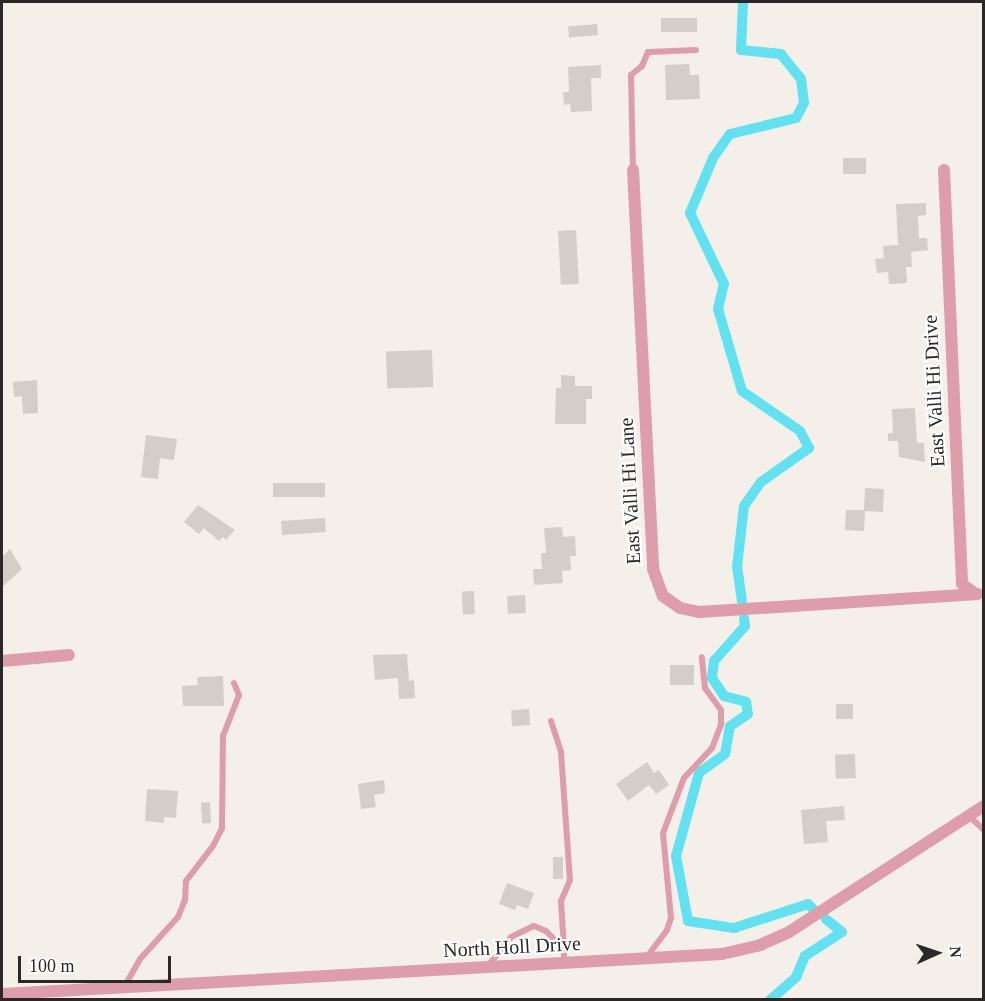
<!DOCTYPE html>
<html>
<head>
<meta charset="utf-8">
<style>
  body { margin:0 }
  #map { position:relative; width:985px; height:1001px; overflow:hidden; background:#f4efe9; font-family:Georgia,serif }
  div>[style] { position:absolute }
  .canal>* { height:10px; margin:-5px; padding:0 5px; transform-origin:5px; border-radius:5px; background:#62e1f0 }
  .building>* { inset:0; background:#d3cec8; transform-origin:0 0 }
  .service>* { height:6px; margin:-3px; padding:0 3px; transform-origin:3px; border-radius:3px; background:#dd9daa }
  .minor>* { height:12px; margin:-6px; padding:0 6px; transform-origin:6px; border-radius:6px; background:#dd9daa }
  span { translate:-50% -50%; white-space:nowrap; text-align:center; line-height:1.15; -webkit-text-stroke:4.5px #fff; paint-order:stroke }
  .street-label { font-size:20px; color:#2b2927 }
  .frame { position:absolute; inset:0; border:3px solid #2b2927; pointer-events:none }
  .north { position:absolute; left:907px; top:923px; width:60px; height:60px; -webkit-text-stroke:4px #fff; paint-order:stroke; rotate:87deg; font-size:16px; font-weight:700; line-height:24px; text-align:center; color:#2b2927 }
  .north::after { content:''; display:block; margin:auto; width:21px; height:27px; background:#2b2927; clip-path:polygon(50% 0,100% 100%,50% 72%,0 100%) }
  .scale { position:absolute; left:18px; top:956px; width:153px; height:27px; box-sizing:border-box; border:3px solid #2b2927; border-top:0; padding-left:8px; font-size:18px; line-height:21px; white-space:nowrap; color:#2b2927; -webkit-text-stroke:4px #fff; paint-order:stroke }
</style>
</head>
<body>
<div id="map">
  <div class="canal">
    <div style="left:742px;top:601px;width:34px;rotate:-98deg"></div>
    <div style="left:737px;top:567px;width:61px;rotate:-83.5deg"></div>
    <div style="left:744px;top:506px;width:29px;rotate:-55deg"></div>
    <div style="left:761px;top:482px;width:59px;rotate:-35.3deg"></div>
    <div style="left:809px;top:448px;width:19px;rotate:-118deg"></div>
    <div style="left:800px;top:431px;width:70px;rotate:-145.4deg"></div>
    <div style="left:742px;top:391px;width:85px;rotate:-106.3deg"></div>
    <div style="left:718px;top:309px;width:26px;rotate:-77deg"></div>
    <div style="left:724px;top:284px;width:79px;rotate:-115.6deg"></div>
    <div style="left:690px;top:213px;width:60px;rotate:-67.3deg"></div>
    <div style="left:713px;top:158px;width:29px;rotate:-55deg"></div>
    <div style="left:730px;top:134px;width:68px;rotate:-13.6deg"></div>
    <div style="left:796px;top:118px;width:17px;rotate:-62deg"></div>
    <div style="left:804px;top:103px;width:24px;rotate:-97deg"></div>
    <div style="left:801px;top:79px;width:32px;rotate:-129deg"></div>
    <div style="left:781px;top:54px;width:40px;rotate:-174.3deg"></div>
    <div style="left:741px;top:50px;width:48px;rotate:-87.6deg"></div>
    <div style="left:744px;top:618px;width:8px;rotate:83deg"></div>
    <div style="left:745px;top:626px;width:47px;rotate:131.5deg"></div>
    <div style="left:714px;top:661px;width:17px;rotate:97deg"></div>
    <div style="left:712px;top:678px;width:22px;rotate:56deg"></div>
    <div style="left:724px;top:696px;width:23px;rotate:15deg"></div>
    <div style="left:746px;top:702px;width:12px;rotate:81deg"></div>
    <div style="left:748px;top:714px;width:22px;rotate:146deg"></div>
    <div style="left:730px;top:726px;width:28px;rotate:100deg"></div>
    <div style="left:725px;top:754px;width:32px;rotate:144deg"></div>
    <div style="left:699px;top:773px;width:86px;rotate:105.5deg"></div>
    <div style="left:676px;top:856px;width:66px;rotate:79.5deg"></div>
    <div style="left:688px;top:921px;width:47px;rotate:8.7deg"></div>
    <div style="left:734px;top:928px;width:78px;rotate:-18deg"></div>
    <div style="left:808px;top:904px;width:6px;rotate:45deg"></div>
    <div style="left:770px;top:1000px;width:35px;rotate:-41deg"></div>
    <div style="left:796px;top:977px;width:23px;rotate:-67deg"></div>
    <div style="left:805px;top:956px;width:44px;rotate:-33deg"></div>
    <div style="left:842px;top:932px;width:21px;rotate:-141deg"></div>
  </div>
  <div class="building">
    <div style="left:697px;top:18px;width:14px;height:36px;rotate:90deg"></div>
    <div style="left:597px;top:24px;width:11px;height:29px;rotate:85deg"></div>
    <div style="clip-path:polygon(689px 64px,690px 75px,699px 75px,700px 99px,666px 100px,665px 65px)"></div>
    <div style="clip-path:polygon(601px 65px,601px 78px,591px 78px,592px 111px,571px 112px,570px 104px,564px 105px,563px 92px,569px 92px,568px 67px)"></div>
    <div style="left:866px;top:158px;width:16px;height:23px;rotate:90deg"></div>
    <div style="clip-path:polygon(926px 203px,926px 215px,918px 216px,919px 238px,927px 238px,928px 250px,911px 252px,912px 267px,906px 267px,907px 283px,889px 284px,888px 272px,877px 273px,875px 259px,884px 258px,883px 246px,898px 245px,896px 204px)"></div>
    <div style="left:576px;top:230px;width:54px;height:18px;rotate:87deg"></div>
    <div style="left:432px;top:350px;width:37px;height:46px;rotate:88deg"></div>
    <div style="clip-path:polygon(561px 375px,575px 376px,575px 386px,592px 386px,592px 399px,586px 399px,586px 424px,555px 424px,556px 388px,561px 388px)"></div>
    <div style="clip-path:polygon(37px 380px,38px 413px,23px 414px,22px 396px,14px 397px,13px 382px)"></div>
    <div style="clip-path:polygon(915px 408px,917px 443px,924px 443px,925px 462px,899px 457px,898px 441px,888px 441px,888px 433px,893px 433px,892px 409px)"></div>
    <div style="clip-path:polygon(146px 435px,177px 439px,174px 460px,160px 458px,158px 479px,141px 477px)"></div>
    <div style="left:325px;top:483px;width:14px;height:52px;rotate:90deg"></div>
    <div style="clip-path:polygon(865px 488px,884px 489px,883px 512px,865px 511px,864px 531px,845px 530px,846px 510px,864px 510px)"></div>
    <div style="clip-path:polygon(198px 505px,235px 530px,226px 540px,223px 537px,219px 541px,204px 528px,199px 534px,184px 522px)"></div>
    <div style="left:325px;top:518px;width:14px;height:44px;rotate:86deg"></div>
    <div style="clip-path:polygon(562px 527px,563px 537px,575px 536px,576px 556px,570px 556px,571px 570px,562px 571px,563px 583px,534px 585px,533px 569px,542px 569px,541px 553px,546px 553px,544px 528px)"></div>
    <div style="clip-path:polygon(10px 549px,22px 569px,2px 587px,2px 557px)"></div>
    <div style="left:474px;top:591px;width:23px;height:12px;rotate:88deg"></div>
    <div style="left:525px;top:595px;width:18px;height:18px;rotate:87deg"></div>
    <div style="clip-path:polygon(407px 654px,409px 681px,414px 680px,415px 698px,399px 699px,398px 678px,375px 680px,373px 655px)"></div>
    <div style="left:694px;top:665px;width:20px;height:24px;rotate:90deg"></div>
    <div style="clip-path:polygon(223px 676px,224px 706px,183px 706px,182px 686px,198px 685px,197px 677px)"></div>
    <div style="left:836px;top:704px;width:17px;height:15px"></div>
    <div style="left:529px;top:709px;width:16px;height:18px;rotate:86deg"></div>
    <div style="left:855px;top:754px;width:24px;height:20px;rotate:88deg"></div>
    <div style="clip-path:polygon(647px 762px,654px 773px,659px 770px,669px 785px,656px 794px,649px 785px,628px 801px,616px 784px)"></div>
    <div style="clip-path:polygon(384px 780px,385px 793px,374px 795px,376px 807px,361px 809px,358px 784px)"></div>
    <div style="clip-path:polygon(147px 789px,178px 791px,176px 818px,164px 817px,164px 823px,145px 821px)"></div>
    <div style="left:210px;top:802px;width:21px;height:9px;rotate:87deg"></div>
    <div style="clip-path:polygon(844px 806px,845px 820px,826px 821px,828px 842px,804px 844px,801px 810px)"></div>
    <div style="left:553px;top:857px;width:10px;height:22px"></div>
    <div style="clip-path:polygon(507px 883px,534px 893px,528px 909px,517px 905px,515px 910px,499px 904px)"></div>
  </div>
  <div class="service">
    <div style="left:633px;top:170px;width:95px;rotate:-91.2deg"></div>
    <div style="left:631px;top:75px;width:14px;rotate:-39deg"></div>
    <div style="left:642px;top:66px;width:15px;rotate:-67deg"></div>
    <div style="left:648px;top:52px;width:48px;rotate:-2.4deg"></div>
    <div style="left:551px;top:721px;width:33px;rotate:72deg"></div>
    <div style="left:561px;top:752px;width:128px;rotate:86deg"></div>
    <div style="left:570px;top:880px;width:23px;rotate:113deg"></div>
    <div style="left:561px;top:901px;width:48px;rotate:86.4deg"></div>
    <div style="left:969px;top:816px;width:21px;rotate:43deg"></div>
    <div style="left:646px;top:958px;width:35px;rotate:-53deg"></div>
    <div style="left:667px;top:930px;width:13px;rotate:-72deg"></div>
    <div style="left:671px;top:918px;width:85px;rotate:-95.4deg"></div>
    <div style="left:663px;top:833px;width:59px;rotate:-69.1deg"></div>
    <div style="left:684px;top:778px;width:41px;rotate:-47deg"></div>
    <div style="left:712px;top:748px;width:26px;rotate:-69deg"></div>
    <div style="left:721px;top:724px;width:14px;rotate:-90deg"></div>
    <div style="left:721px;top:710px;width:27px;rotate:-126deg"></div>
    <div style="left:705px;top:688px;width:31px;rotate:-96deg"></div>
    <div style="left:487px;top:967px;width:38px;rotate:-51deg"></div>
    <div style="left:511px;top:937px;width:25px;rotate:-26deg"></div>
    <div style="left:534px;top:926px;width:13px;rotate:23deg"></div>
    <div style="left:546px;top:931px;width:25px;rotate:45deg"></div>
    <div style="left:564px;top:949px;width:13px;rotate:90deg"></div>
    <div style="left:124px;top:987px;width:32px;rotate:-60deg"></div>
    <div style="left:140px;top:959px;width:57px;rotate:-47.9deg"></div>
    <div style="left:178px;top:917px;width:18px;rotate:-68deg"></div>
    <div style="left:185px;top:900px;width:19px;rotate:-87deg"></div>
    <div style="left:186px;top:881px;width:44px;rotate:-52.4deg"></div>
    <div style="left:213px;top:846px;width:20px;rotate:-63deg"></div>
    <div style="left:222px;top:828px;width:92px;rotate:-89.4deg"></div>
    <div style="left:223px;top:736px;width:44px;rotate:-68.7deg"></div>
    <div style="left:239px;top:695px;width:13px;rotate:-113deg"></div>
  </div>
  <div class="minor">
    <div style="left:633px;top:170px;width:400px;rotate:87.1deg"></div>
    <div style="left:653px;top:569px;width:29px;rotate:70deg"></div>
    <div style="left:663px;top:596px;width:21px;rotate:35deg"></div>
    <div style="left:680px;top:608px;width:19px;rotate:12deg"></div>
    <div style="left:699px;top:612px;width:279px;rotate:-3.7deg"></div>
    <div style="left:944px;top:170px;width:414px;rotate:87.5deg"></div>
    <div style="left:962px;top:584px;width:17px;rotate:36deg"></div>
    <div style="left:2px;top:661px;width:67px;rotate:-5.1deg"></div>
    <div style="left:2px;top:994px;width:721px;rotate:-3.18deg"></div>
    <div style="left:722px;top:954px;width:39px;rotate:-13deg"></div>
    <div style="left:760px;top:945px;width:32px;rotate:-24deg"></div>
    <div style="left:789px;top:932px;width:232px;rotate:-32.9deg"></div>
  </div>
  <div class="street-label">
    <span style="left:934px;top:391px;rotate:-93deg">East Valli Hi Drive</span>
    <span style="left:630px;top:491px;rotate:-93deg">East Valli Hi Lane</span>
    <span style="left:512px;top:947px;rotate:-3deg">North Holl Drive</span>
  </div>
  <div class="frame"></div>
  <div class="north">N</div>
  <div class="scale">100 m</div>
</div>
</body>
</html>
